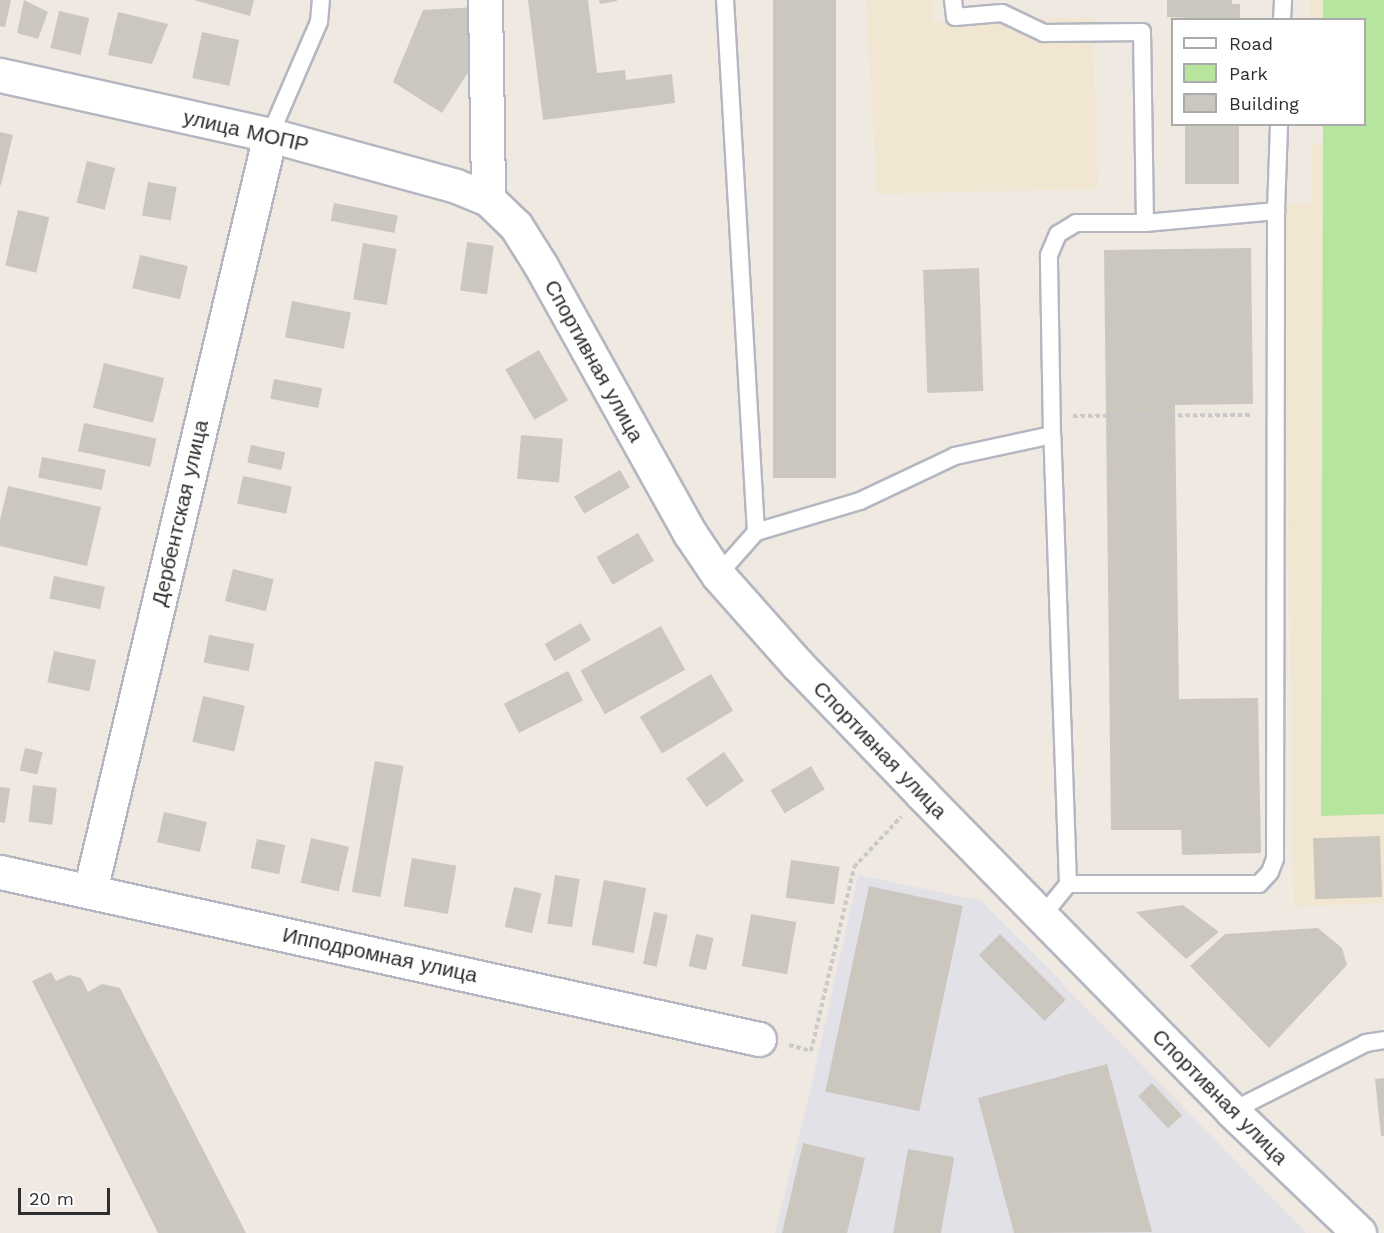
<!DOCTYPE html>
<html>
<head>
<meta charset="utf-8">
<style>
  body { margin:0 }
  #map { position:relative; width:1384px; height:1233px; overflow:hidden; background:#efe9e1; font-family:"Work Sans",sans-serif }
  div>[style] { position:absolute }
  .industrial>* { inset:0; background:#e3e1e8 }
  .education>* { inset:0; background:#f0e6d1 }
  .green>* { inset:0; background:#b6e59e }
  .building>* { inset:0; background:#cbc7bf; transform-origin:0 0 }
  .path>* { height:4px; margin-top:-2px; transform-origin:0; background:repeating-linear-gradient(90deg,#c9c9c9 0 4.5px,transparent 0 7.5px) }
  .roads { filter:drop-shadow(2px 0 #b4b7c1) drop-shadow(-2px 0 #b4b7c1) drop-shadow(0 2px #b4b7c1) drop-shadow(0 -2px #b4b7c1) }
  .service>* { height:16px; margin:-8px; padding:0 8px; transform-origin:8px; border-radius:8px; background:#fff }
  .minor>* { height:33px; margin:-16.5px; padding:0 16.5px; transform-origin:16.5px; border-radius:16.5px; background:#fff }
  .secondary>* { height:33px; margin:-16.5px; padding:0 16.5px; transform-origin:16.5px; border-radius:16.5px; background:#fff }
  span { translate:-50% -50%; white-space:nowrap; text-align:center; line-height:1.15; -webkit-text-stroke:6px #fff; paint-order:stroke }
  .street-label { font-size:21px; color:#2e2e2e }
  .legend { position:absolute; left:1171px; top:18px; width:195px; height:108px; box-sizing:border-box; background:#fff; border:2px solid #ababab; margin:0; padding:8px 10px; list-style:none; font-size:18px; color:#2e2e2e }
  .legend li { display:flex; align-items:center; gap:12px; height:30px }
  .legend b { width:30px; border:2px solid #ababab }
  .scale { position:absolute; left:18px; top:1188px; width:92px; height:27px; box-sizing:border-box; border:3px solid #2e2e2e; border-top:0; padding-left:8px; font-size:18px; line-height:21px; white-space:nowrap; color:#2e2e2e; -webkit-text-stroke:4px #fff; paint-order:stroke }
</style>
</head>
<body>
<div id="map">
  <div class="industrial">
    <div style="clip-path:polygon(858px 875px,982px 901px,1306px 1233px,775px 1233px,809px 1096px)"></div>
  </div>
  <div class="education">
    <div style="clip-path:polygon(866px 0,933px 0,933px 22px,1092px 18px,1098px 189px,877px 194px)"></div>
    <div style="clip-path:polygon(1310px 0,1384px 0,1384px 903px,1294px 907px,1283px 204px,1312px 203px,1311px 144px,1323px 144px,1323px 125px,1364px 124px,1364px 20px,1310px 19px)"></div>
  </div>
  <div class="green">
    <div style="clip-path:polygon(1323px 0,1384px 0,1384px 814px,1321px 816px,1323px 125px,1364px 124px,1364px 20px,1323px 19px)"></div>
  </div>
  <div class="building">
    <div style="clip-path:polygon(0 0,11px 0,5px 27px,0 26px)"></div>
    <div style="clip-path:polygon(24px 0,48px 12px,38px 39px,17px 33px)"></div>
    <div style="clip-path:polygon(194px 0,254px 0,250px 16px)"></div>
    <div style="clip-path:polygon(528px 0,588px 0,597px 73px,625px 70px,626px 80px,672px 74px,675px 103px,543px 120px)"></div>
    <div style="clip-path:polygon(599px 0,617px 0,617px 1px,600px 4px)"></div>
    <div style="left:773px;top:0;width:63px;height:478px"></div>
    <div style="clip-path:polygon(1167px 0,1232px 0,1232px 4px,1240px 4px,1240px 20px,1167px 17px)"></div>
    <div style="clip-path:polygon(476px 7px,476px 60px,442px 113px,393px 82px,423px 10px)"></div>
    <div style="left:59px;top:11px;width:31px;height:38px;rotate:13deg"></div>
    <div style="clip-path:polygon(118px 12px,168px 24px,152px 64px,108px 55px)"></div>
    <div style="left:202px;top:32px;width:38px;height:47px;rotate:12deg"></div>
    <div style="left:1185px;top:124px;width:54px;height:60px"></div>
    <div style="clip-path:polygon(0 132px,13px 135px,1px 185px,0 185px)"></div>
    <div style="left:87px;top:161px;width:29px;height:43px;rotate:14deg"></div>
    <div style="left:148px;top:182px;width:29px;height:34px;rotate:10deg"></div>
    <div style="left:334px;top:203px;width:65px;height:18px;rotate:11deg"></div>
    <div style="left:18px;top:210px;width:32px;height:57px;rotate:13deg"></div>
    <div style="left:467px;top:242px;width:27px;height:49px;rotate:8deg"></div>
    <div style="left:363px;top:243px;width:34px;height:57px;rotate:10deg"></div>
    <div style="clip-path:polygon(1251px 248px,1253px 404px,1175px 405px,1179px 699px,1258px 698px,1261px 853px,1182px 855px,1181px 830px,1111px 830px,1104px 250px)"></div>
    <div style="left:140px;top:255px;width:49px;height:34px;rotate:13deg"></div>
    <div style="left:979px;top:268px;width:123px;height:56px;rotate:88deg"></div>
    <div style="left:292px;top:301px;width:60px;height:37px;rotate:11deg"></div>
    <div style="left:539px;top:350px;width:58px;height:39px;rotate:60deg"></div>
    <div style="left:104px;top:363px;width:62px;height:46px;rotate:14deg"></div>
    <div style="left:274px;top:379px;width:49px;height:20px;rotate:11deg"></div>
    <div style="left:84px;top:423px;width:74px;height:29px;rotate:12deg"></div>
    <div style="left:521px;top:435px;width:42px;height:44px;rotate:5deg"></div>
    <div style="left:251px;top:445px;width:35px;height:18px;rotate:12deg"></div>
    <div style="left:42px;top:457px;width:65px;height:21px;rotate:11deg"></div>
    <div style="left:620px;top:470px;width:20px;height:53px;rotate:60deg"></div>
    <div style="left:243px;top:476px;width:50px;height:28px;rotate:12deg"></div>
    <div style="clip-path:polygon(8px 486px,101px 507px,87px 566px,0 546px,0 520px)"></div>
    <div style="left:638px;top:533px;width:32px;height:48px;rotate:60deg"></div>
    <div style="left:233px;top:569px;width:42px;height:33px;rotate:14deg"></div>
    <div style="left:54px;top:576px;width:52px;height:23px;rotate:12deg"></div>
    <div style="left:581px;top:623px;width:20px;height:42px;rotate:60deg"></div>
    <div style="left:661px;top:626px;width:50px;height:92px;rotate:61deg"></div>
    <div style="left:209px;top:635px;width:46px;height:28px;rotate:11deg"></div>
    <div style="left:54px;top:651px;width:43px;height:32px;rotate:12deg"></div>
    <div style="left:568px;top:671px;width:33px;height:72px;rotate:63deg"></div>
    <div style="left:711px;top:674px;width:43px;height:83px;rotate:59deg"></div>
    <div style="left:203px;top:696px;width:43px;height:47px;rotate:13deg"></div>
    <div style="left:25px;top:748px;width:18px;height:23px;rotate:13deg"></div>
    <div style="left:724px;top:752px;width:35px;height:46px;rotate:55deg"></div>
    <div style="left:375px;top:761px;width:29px;height:133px;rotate:10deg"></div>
    <div style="left:811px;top:766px;width:27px;height:47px;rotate:59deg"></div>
    <div style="left:33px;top:785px;width:24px;height:37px;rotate:7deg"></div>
    <div style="clip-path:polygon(0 787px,10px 788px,5px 823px,0 822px)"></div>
    <div style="left:164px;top:812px;width:44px;height:31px;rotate:13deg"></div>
    <div style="left:1380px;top:836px;width:61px;height:67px;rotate:88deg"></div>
    <div style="left:311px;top:838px;width:39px;height:46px;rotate:13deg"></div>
    <div style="left:257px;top:839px;width:29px;height:30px;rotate:12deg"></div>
    <div style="left:412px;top:858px;width:45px;height:49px;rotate:10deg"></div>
    <div style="left:791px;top:860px;width:49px;height:38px;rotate:8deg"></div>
    <div style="left:555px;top:875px;width:25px;height:49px;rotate:9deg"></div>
    <div style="left:604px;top:880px;width:43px;height:66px;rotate:11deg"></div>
    <div style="left:869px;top:886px;width:96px;height:210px;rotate:12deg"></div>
    <div style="left:514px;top:887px;width:28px;height:41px;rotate:13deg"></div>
    <div style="clip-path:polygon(1183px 905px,1219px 932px,1186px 959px,1136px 912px)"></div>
    <div style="left:654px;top:912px;width:14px;height:53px;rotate:12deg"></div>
    <div style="left:751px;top:914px;width:46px;height:53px;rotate:10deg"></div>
    <div style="clip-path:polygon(1318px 928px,1342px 948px,1347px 965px,1269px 1048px,1190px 966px,1225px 934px)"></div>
    <div style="left:696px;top:934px;width:18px;height:33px;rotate:13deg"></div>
    <div style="left:1000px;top:934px;width:93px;height:30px;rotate:45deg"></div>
    <div style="clip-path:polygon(51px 972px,56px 981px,69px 975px,81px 978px,88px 992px,102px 984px,120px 988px,246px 1233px,158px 1233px,32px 981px)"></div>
    <div style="clip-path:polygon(1107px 1064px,1152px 1232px,1014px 1233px,978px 1098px)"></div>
    <div style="clip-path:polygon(1384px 1078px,1384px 1136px,1381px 1136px,1375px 1079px)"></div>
    <div style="left:1152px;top:1083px;width:44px;height:19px;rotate:47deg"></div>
    <div style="clip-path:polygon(803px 1143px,865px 1158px,847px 1233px,782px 1233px)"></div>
    <div style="left:908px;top:1149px;width:47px;height:86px;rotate:10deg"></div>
  </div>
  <div class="path">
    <div style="left:1073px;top:416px;width:179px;rotate:-0.3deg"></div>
    <div style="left:789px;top:1045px;width:23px;rotate:15deg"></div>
    <div style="left:811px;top:1051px;width:189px;rotate:-76.8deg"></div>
    <div style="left:854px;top:867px;width:69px;rotate:-46.8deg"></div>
  </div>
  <div class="roads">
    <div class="service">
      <div style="left:953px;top:0;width:17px;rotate:83deg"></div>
      <div style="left:955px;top:17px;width:47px;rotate:-4.9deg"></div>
      <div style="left:1002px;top:13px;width:47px;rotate:25.5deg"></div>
      <div style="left:1044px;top:33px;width:98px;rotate:-0.6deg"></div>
      <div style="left:1142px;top:32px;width:191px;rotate:89.1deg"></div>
      <div style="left:1282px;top:20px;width:20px;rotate:-87deg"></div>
      <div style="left:270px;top:135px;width:123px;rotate:-66.6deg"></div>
      <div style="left:319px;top:22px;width:22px;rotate:-85deg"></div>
      <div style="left:756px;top:532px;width:109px;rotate:-16.6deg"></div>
      <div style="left:860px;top:501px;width:105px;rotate:-25.3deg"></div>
      <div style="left:955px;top:456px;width:99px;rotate:-12.2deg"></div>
      <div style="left:718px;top:575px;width:57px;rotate:-48.5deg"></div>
      <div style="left:756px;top:532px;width:533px;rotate:-93.33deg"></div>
      <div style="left:1068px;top:884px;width:191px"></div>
      <div style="left:1259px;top:884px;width:16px;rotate:-47deg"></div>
      <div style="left:1270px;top:872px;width:14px;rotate:-69deg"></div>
      <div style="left:1275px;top:859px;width:648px;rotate:-89.91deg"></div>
      <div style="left:1276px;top:211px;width:87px;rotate:-88deg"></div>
      <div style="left:1043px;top:915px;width:40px;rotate:-51deg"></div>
      <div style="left:1068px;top:884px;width:449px;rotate:-92deg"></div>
      <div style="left:1052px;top:435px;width:180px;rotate:-91deg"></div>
      <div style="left:1049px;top:255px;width:23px;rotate:-67deg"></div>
      <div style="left:1058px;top:234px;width:21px;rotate:-31deg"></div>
      <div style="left:1076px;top:223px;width:69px"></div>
      <div style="left:1145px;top:223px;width:132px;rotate:-5.2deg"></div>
      <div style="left:1232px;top:1111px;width:150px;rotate:-26.9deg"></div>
      <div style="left:1366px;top:1043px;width:18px;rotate:-9deg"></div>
    </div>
    <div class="minor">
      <div style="left:485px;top:0;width:199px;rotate:89.1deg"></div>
      <div style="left:0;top:872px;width:777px;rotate:12.41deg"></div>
      <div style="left:90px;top:891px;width:777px;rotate:-76.61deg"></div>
    </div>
    <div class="secondary">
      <div style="left:0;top:75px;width:277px;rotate:12.5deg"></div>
      <div style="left:270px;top:135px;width:193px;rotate:15.3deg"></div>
      <div style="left:456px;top:186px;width:35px;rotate:22deg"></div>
      <div style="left:488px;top:199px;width:39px;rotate:44deg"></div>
      <div style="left:516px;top:226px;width:47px;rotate:58deg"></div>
      <div style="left:541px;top:266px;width:304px;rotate:60.9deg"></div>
      <div style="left:689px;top:532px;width:52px;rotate:56deg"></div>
      <div style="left:718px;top:575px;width:120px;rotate:48.4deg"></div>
      <div style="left:798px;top:665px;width:179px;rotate:46.1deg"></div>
      <div style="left:922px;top:794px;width:443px;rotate:45.6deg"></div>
      <div style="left:1232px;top:1111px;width:176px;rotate:43.8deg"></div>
    </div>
  </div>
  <div class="street-label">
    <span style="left:246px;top:131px;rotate:13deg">улица МОПР</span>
    <span style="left:594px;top:361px;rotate:61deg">Спортивная улица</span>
    <span style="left:180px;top:513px;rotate:-77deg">Дербентская улица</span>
    <span style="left:880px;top:750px;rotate:46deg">Спортивная улица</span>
    <span style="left:380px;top:955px;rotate:12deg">Ипподромная улица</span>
    <span style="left:1220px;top:1097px;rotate:45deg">Спортивная улица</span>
  </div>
  <ul class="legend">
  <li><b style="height:8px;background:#fff"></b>Road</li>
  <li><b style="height:16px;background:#b6e59e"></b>Park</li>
  <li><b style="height:16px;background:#cbc7bf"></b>Building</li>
  </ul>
  <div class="scale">20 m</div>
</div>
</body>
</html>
